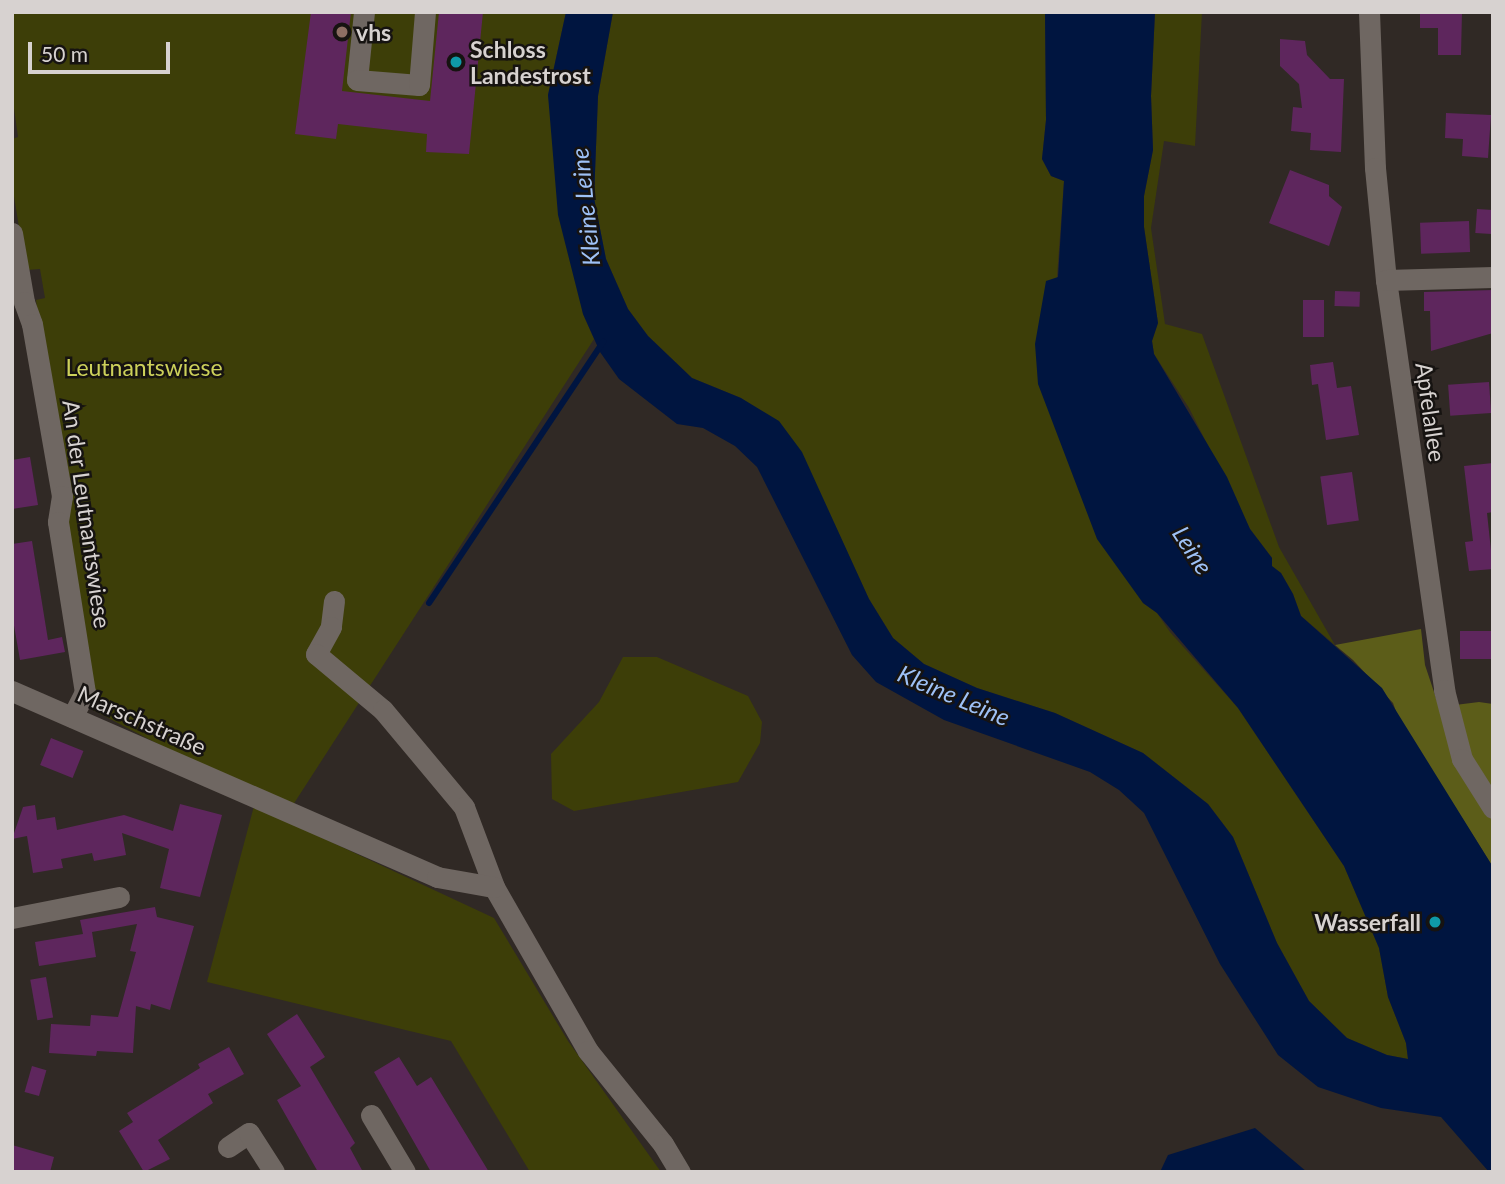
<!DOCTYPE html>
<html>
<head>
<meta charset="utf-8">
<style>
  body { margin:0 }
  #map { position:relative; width:1505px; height:1184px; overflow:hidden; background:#302925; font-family:Lato,sans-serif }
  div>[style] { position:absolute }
  .green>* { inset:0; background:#3d3e08 }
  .forest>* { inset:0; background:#5c5d19 }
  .water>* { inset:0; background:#001540 }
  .stream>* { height:6px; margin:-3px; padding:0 3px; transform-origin:3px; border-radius:3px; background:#001540 }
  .building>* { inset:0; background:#5e265d; transform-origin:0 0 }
  .minor>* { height:21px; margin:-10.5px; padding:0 10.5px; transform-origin:10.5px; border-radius:10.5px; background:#6f6762 }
  .dots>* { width:19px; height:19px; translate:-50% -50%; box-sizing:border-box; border:4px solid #161311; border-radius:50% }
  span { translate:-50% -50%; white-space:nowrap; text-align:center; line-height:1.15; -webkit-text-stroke:5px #161311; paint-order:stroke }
  .poi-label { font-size:23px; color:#d7d2d0; font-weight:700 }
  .left { translate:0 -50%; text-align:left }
  .right { translate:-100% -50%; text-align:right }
  .park-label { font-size:23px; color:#cdd15a }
  .street-label { font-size:23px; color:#d7d2d0 }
  .water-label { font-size:24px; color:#9ec1f6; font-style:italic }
  .frame { position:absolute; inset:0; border:14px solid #d7d2d0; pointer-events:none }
  .scale { position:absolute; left:28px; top:42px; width:142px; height:32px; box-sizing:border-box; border:4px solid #d7d2d0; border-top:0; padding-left:9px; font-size:21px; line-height:24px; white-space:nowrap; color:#d7d2d0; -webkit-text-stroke:5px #161311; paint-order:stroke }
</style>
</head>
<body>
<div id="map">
  <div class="green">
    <div style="clip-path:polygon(12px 12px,566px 12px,548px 95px,583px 314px,594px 339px,291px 808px,252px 793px,91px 709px,36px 300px,45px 298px,40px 269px,26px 270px,12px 184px,12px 139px,18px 137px,12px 94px)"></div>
    <div style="clip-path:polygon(613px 12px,1045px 12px,1046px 120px,1042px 159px,1051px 176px,1064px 181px,1057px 277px,1143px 603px,1157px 613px,1170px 632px,1238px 708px,1344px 866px,1379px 948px,1388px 997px,1406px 1043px,1408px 1059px,1387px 1055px,1347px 1038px,1309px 1001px,1277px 943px,1233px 837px,1208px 804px,1143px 753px,1055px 713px,977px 688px,924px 664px,893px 638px,869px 599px,837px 530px,741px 398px,692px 378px,648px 336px,628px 309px,606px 259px,594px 198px,598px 96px)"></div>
    <div style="clip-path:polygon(1155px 12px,1202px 12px,1195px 146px,1164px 141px,1151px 228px,1165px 324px,1202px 334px,1279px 547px,1335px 645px,1301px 616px,1293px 594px,1281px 573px,1271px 566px,1272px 558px,1250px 529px,1189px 408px,1154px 354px,1152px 341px,1158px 323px,1144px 227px,1144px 196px,1153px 150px,1151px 96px)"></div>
    <div style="clip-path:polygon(623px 657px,657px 657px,748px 696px,762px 722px,760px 743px,738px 782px,574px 811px,552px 799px,551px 754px,599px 702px)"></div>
    <div style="clip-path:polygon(254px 806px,494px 918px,568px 1041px,661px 1172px,530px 1172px,451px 1041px,207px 982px)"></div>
  </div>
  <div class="forest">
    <div style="clip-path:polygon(1421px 629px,1425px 665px,1439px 707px,1479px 702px,1493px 704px,1493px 867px,1398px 717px,1393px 703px,1353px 660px,1335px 645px)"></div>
  </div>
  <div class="water">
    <div style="clip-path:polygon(566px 12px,613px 12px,598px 96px,594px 198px,606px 259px,628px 309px,648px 336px,692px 378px,741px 398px,779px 421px,802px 452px,869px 599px,893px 638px,924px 664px,977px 688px,1055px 713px,1143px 753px,1208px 804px,1233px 837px,1277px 943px,1309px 1001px,1347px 1038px,1387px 1055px,1408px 1059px,1406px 1043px,1388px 997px,1379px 948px,1344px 866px,1238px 708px,1157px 613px,1143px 603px,1097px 539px,1038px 384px,1035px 344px,1046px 281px,1058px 277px,1064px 181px,1051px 176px,1042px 159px,1046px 120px,1045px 12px,1155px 12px,1151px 96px,1153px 150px,1144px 196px,1144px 227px,1158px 323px,1152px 341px,1154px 354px,1227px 477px,1250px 529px,1272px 558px,1272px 566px,1281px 573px,1293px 594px,1301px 616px,1382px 688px,1493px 867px,1493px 1172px,1489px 1172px,1441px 1117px,1381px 1108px,1318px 1087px,1278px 1055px,1220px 964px,1144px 813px,1119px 790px,1090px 772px,944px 720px,876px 682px,852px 655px,757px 467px,735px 446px,703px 428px,677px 424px,619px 379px,600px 352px,583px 314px,558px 215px,548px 95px)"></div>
    <div style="clip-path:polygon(1255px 1128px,1307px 1172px,1160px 1172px,1168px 1155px)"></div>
  </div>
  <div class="stream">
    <div style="left:429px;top:603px;width:314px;rotate:-56.3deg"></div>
  </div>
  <div class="building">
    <div style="clip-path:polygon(311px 12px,351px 12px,342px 91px,430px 101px,439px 12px,483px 12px,469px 154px,426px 152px,427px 134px,338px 124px,336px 139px,295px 134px)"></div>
    <div style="clip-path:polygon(1420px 12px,1462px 12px,1461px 55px,1438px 55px,1438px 28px,1420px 28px)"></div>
    <div style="clip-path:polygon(1280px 39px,1305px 41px,1307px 55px,1330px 79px,1344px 79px,1341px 152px,1310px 150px,1311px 133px,1291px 131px,1293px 107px,1302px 108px,1299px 84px,1280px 66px)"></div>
    <div style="clip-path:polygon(1446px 113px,1491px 115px,1488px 158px,1462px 156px,1463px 139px,1445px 138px)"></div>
    <div style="clip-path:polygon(1290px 170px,1329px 185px,1329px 196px,1342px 207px,1329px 246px,1269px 223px)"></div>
    <div style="left:1477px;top:209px;width:16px;height:24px;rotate:4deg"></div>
    <div style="left:1469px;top:221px;width:31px;height:49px;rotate:88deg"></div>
    <div style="clip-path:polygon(1493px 290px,1493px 333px,1431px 351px,1430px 311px,1424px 311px,1424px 292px)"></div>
    <div style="left:1335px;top:291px;width:25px;height:15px;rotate:2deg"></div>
    <div style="left:1303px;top:300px;width:21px;height:37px"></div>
    <div style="clip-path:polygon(1333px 362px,1337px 388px,1351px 386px,1359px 435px,1326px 440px,1318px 384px,1312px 385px,1310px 365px)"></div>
    <div style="left:1489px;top:382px;width:31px;height:41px;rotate:86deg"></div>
    <div style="clip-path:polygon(30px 457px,38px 505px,12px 509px,12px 460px)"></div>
    <div style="clip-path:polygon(1493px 463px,1493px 512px,1487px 513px,1493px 569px,1469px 571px,1465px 542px,1473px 541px,1464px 466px)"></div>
    <div style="left:1352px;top:472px;width:49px;height:32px;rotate:82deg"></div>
    <div style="clip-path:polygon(32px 541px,48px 640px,62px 637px,65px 652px,20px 660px,12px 614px,12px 544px)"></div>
    <div style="left:1493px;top:631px;width:28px;height:33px;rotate:90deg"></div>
    <div style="left:51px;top:738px;width:35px;height:29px;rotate:22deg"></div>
    <div style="clip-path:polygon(180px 804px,222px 815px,200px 897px,160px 888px,169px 849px,122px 833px,126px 855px,94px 861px,92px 853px,61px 859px,63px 868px,33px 873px,27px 836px,12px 839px,23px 807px,35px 805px,37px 820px,55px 817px,57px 830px,124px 815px,173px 831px)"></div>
    <div style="clip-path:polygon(155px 907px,157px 917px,194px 926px,170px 1010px,151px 1004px,150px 1010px,136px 1006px,133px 1053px,97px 1051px,96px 1056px,49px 1053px,51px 1024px,90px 1026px,91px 1015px,118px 1017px,136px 952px,130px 951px,137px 924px,92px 932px,96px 957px,39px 966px,35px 942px,83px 934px,80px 920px)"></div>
    <div style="left:46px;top:977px;width:41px;height:16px;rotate:80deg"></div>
    <div style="clip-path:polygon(297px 1014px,325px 1057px,310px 1067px,355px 1143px,350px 1148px,363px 1172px,318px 1172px,277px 1100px,301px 1086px,267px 1034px)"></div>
    <div style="clip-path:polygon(229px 1047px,244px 1074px,208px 1094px,213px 1103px,158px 1140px,170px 1159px,144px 1172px,119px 1131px,133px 1122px,127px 1113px,200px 1068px,198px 1064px)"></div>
    <div style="clip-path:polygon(399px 1057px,417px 1086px,431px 1077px,489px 1172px,431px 1172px,374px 1072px)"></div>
    <div style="left:32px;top:1066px;width:15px;height:27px;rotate:16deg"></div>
    <div style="clip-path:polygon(12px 1145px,54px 1157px,50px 1172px,12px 1172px)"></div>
  </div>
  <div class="minor">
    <div style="left:364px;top:12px;width:68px;rotate:95.9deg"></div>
    <div style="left:357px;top:80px;width:62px;rotate:4.6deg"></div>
    <div style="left:419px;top:85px;width:73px;rotate:-85.3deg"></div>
    <div style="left:1369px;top:12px;width:156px;rotate:87.8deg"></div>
    <div style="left:1375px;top:168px;width:113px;rotate:84.4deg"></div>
    <div style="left:1386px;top:280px;width:414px;rotate:81.9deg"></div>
    <div style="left:1444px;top:690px;width:71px;rotate:75.4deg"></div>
    <div style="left:1462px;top:759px;width:58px;rotate:57.7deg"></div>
    <div style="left:12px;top:233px;width:70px;rotate:80.1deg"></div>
    <div style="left:24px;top:302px;width:23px;rotate:70deg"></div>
    <div style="left:32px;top:324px;width:175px;rotate:80.1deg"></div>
    <div style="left:62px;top:496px;width:26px;rotate:99deg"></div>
    <div style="left:58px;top:522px;width:172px;rotate:81deg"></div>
    <div style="left:85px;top:692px;width:28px;rotate:117deg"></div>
    <div style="left:1386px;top:280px;width:107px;rotate:-1.6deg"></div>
    <div style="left:334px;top:601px;width:26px;rotate:97deg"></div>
    <div style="left:331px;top:627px;width:31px;rotate:119deg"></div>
    <div style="left:316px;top:654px;width:87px;rotate:39.9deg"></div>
    <div style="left:383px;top:710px;width:126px;rotate:50.1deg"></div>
    <div style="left:464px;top:807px;width:85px;rotate:69.4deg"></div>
    <div style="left:494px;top:887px;width:189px;rotate:60.2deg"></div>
    <div style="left:588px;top:1051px;width:119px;rotate:51.1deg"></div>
    <div style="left:663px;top:1144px;width:33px;rotate:59deg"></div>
    <div style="left:12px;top:691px;width:464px;rotate:23.6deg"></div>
    <div style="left:437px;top:877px;width:58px;rotate:10deg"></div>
    <div style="left:12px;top:918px;width:109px;rotate:-11.1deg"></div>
    <div style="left:371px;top:1115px;width:66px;rotate:59.2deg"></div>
    <div style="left:228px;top:1147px;width:25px;rotate:-34deg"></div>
    <div style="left:249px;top:1133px;width:46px;rotate:57.3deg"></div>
  </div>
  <div class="dots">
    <div style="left:342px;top:32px;background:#8d6e63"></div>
    <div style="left:456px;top:62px;background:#0f9aa8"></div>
    <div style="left:1435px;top:922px;background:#0f9aa8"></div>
  </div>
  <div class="poi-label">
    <span class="left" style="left:356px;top:32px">vhs</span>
    <span class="left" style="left:470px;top:62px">Schloss<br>Landestrost</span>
    <span class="right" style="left:1421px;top:922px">Wasserfall</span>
  </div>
  <div class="park-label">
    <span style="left:144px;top:367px">Leutnantswiese</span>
  </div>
  <div class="street-label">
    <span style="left:1431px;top:412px;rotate:82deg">Apfelallee</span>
    <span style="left:87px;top:514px;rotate:82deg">An der Leutnantswiese</span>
    <span style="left:142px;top:720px;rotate:24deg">Marschstraße</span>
  </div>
  <div class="water-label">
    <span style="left:585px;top:207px;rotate:-96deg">Kleine Leine</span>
    <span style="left:1193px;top:550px;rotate:57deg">Leine</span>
    <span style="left:954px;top:695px;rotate:23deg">Kleine Leine</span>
  </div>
  <div class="frame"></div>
  <div class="scale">50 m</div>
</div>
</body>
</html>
